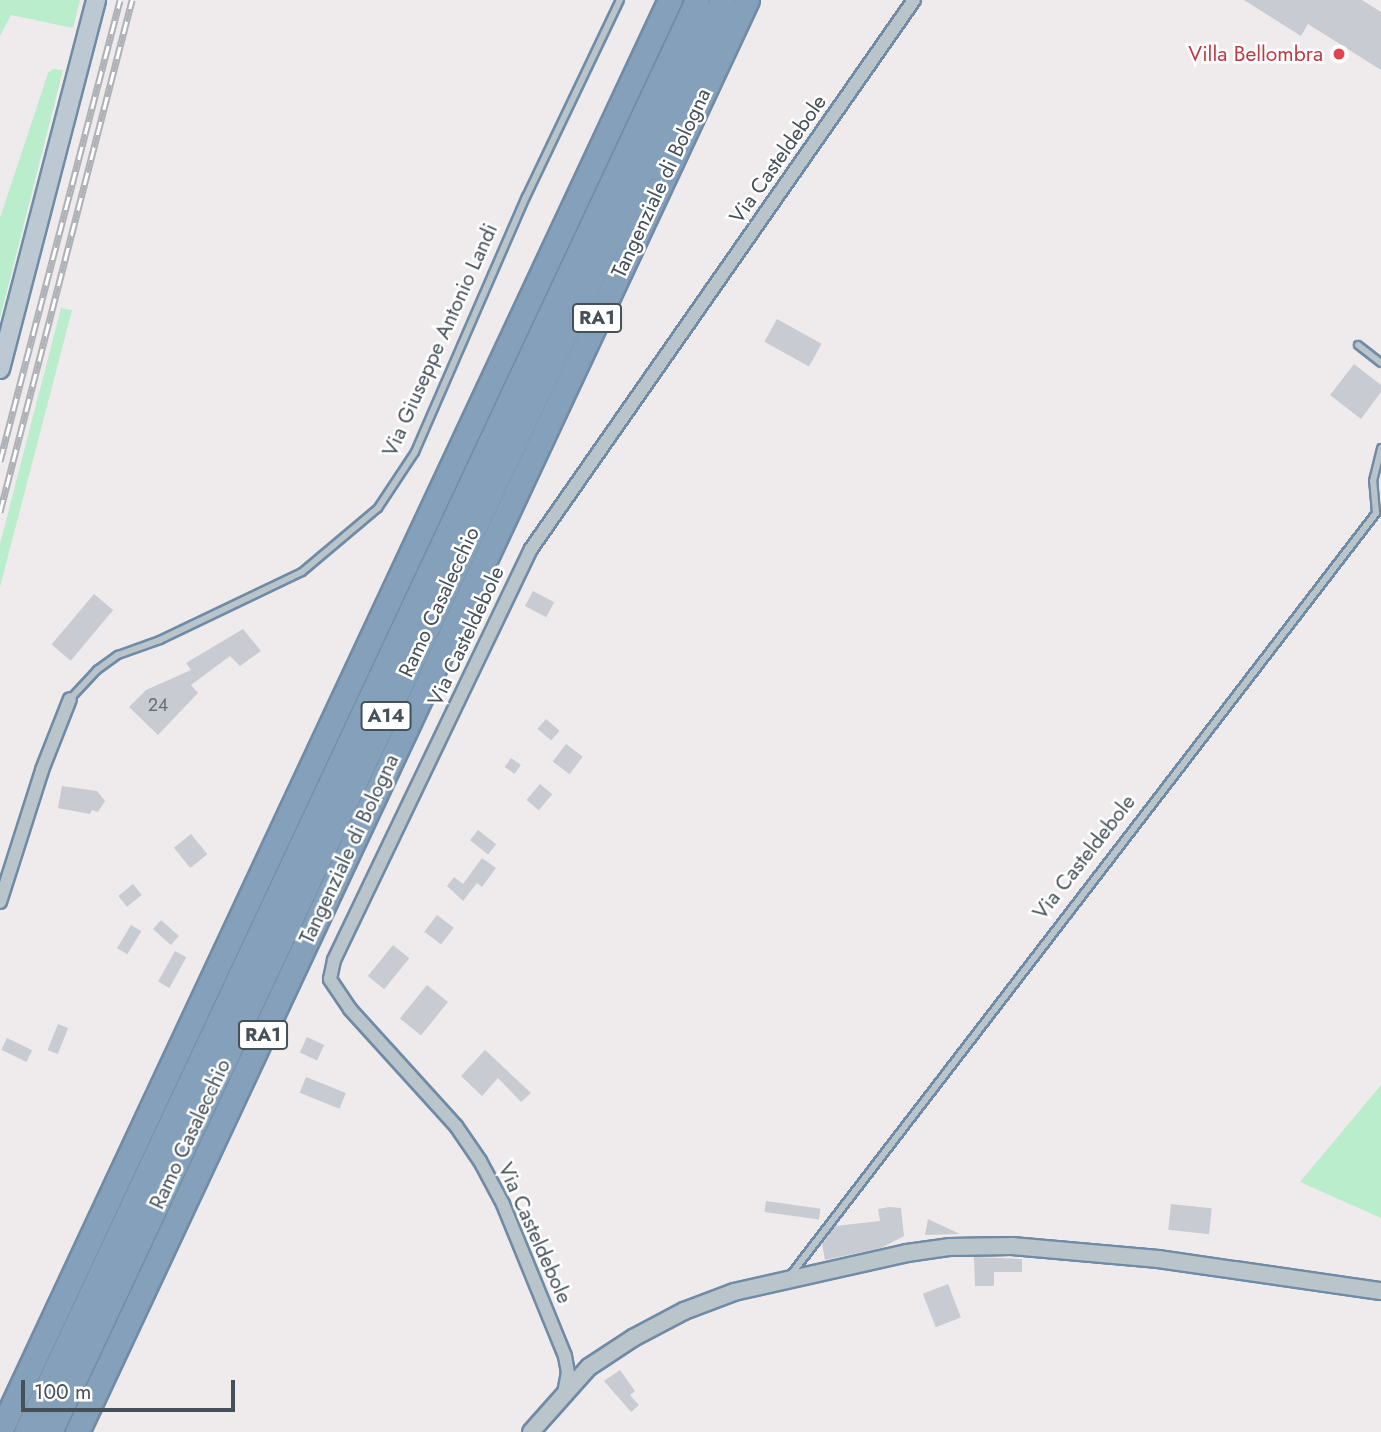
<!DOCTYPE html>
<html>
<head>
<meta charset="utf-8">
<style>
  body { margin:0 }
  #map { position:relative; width:1381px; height:1432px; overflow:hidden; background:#efebec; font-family:Jost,sans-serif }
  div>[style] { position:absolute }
  .green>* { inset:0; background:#b9edcb }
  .building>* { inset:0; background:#c8cbd1; transform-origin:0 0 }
  .roads { filter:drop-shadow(2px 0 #6f8ba6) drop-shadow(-2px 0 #6f8ba6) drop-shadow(0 2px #6f8ba6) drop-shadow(0 -2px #6f8ba6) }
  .service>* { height:6px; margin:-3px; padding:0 3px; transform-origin:3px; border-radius:3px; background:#bac4cb }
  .minor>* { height:12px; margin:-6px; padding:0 6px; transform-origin:6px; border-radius:6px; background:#bac4cb }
  .tertiary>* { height:16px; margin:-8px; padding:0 8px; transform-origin:8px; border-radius:8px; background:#bac4cb }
  .secondary>* { height:18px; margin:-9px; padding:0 9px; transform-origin:9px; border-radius:9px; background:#bcc8d2 }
  .motorway>* { height:23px; margin:-11.5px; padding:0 11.5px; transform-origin:11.5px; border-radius:11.5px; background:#84a0ba }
  .rail>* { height:7px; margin-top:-3.5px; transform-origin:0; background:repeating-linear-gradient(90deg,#fff 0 13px,#aeb1b6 0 26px); box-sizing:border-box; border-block:2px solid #aeb1b6 }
  .dots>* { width:19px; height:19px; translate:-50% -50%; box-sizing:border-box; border:4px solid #fff; border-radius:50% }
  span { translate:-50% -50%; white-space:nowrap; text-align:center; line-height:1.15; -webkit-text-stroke:5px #fff; paint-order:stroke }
  .number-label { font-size:18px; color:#666f76 }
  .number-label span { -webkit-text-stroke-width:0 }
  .shield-label span { padding:2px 5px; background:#fff; border:2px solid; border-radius:5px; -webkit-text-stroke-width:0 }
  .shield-label { font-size:19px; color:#455058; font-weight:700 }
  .health-label { font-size:21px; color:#be3a42 }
  .right { translate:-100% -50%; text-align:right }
  .street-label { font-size:21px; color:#455058 }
  .scale { position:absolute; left:21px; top:1380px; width:214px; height:32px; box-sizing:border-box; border:4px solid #455058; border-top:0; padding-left:9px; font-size:21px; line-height:24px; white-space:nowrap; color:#455058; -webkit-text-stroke:5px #fff; paint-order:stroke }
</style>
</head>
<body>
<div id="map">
  <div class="green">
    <div style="clip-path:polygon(0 0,80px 0,73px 28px,11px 15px,0 36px)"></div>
    <div style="clip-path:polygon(53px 69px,63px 70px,0 318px,0 218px,48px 73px)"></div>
    <div style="clip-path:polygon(61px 308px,72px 310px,0 587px,0 544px)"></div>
    <div style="clip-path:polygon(1381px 1085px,1381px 1218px,1300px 1182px)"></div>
  </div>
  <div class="building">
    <div style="clip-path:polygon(1244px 0,1362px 0,1381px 12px,1381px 70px,1308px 24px,1301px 36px)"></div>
    <div style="left:777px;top:319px;width:51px;height:26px;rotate:29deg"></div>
    <div style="clip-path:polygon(1354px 364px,1381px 385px,1381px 392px,1361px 419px,1330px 395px)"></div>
    <div style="left:533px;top:591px;width:24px;height:17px;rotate:28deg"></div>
    <div style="left:94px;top:594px;width:25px;height:66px;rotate:40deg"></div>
    <div style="clip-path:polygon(243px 629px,261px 651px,240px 666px,230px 656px,191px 685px,198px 693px,158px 735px,129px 707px,146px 690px,191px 670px,186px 663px)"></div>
    <div style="left:546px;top:719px;width:18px;height:13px;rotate:41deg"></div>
    <div style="left:566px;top:744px;width:21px;height:22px;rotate:37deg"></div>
    <div style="left:511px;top:758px;width:12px;height:11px;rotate:35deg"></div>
    <div style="left:540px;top:784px;width:16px;height:21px;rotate:40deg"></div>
    <div style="clip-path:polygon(62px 786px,97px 791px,105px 801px,98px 812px,92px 810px,90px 814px,58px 808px)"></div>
    <div style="left:478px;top:830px;width:23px;height:13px;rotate:38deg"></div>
    <div style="left:191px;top:834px;width:26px;height:22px;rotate:51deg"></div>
    <div style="clip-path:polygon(482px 858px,496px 868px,482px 887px,477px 883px,463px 901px,447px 886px,454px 877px,463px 884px)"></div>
    <div style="left:133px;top:884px;width:14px;height:19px;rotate:51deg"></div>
    <div style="left:437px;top:915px;width:21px;height:21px;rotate:37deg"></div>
    <div style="left:161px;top:920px;width:24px;height:12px;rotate:42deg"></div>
    <div style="left:131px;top:925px;width:12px;height:27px;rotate:31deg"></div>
    <div style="left:393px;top:945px;width:21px;height:40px;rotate:39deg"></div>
    <div style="left:175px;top:951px;width:13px;height:35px;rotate:29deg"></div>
    <div style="left:427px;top:985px;width:27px;height:43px;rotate:39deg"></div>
    <div style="left:58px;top:1024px;width:11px;height:28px;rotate:22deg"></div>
    <div style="left:307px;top:1037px;width:19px;height:17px;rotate:25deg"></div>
    <div style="left:7px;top:1038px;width:28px;height:13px;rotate:26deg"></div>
    <div style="clip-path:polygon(485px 1050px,531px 1093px,521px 1102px,498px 1078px,482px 1096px,461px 1076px)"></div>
    <div style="left:306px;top:1077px;width:43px;height:17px;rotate:22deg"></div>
    <div style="left:766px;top:1201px;width:55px;height:11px;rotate:8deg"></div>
    <div style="left:1171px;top:1204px;width:41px;height:26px;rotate:6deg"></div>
    <div style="clip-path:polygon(889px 1207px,901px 1208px,904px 1236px,881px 1248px,825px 1260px,822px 1244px,835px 1226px,880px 1221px,878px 1209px)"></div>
    <div style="clip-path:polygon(928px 1219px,960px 1234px,925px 1235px)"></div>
    <div style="clip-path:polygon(974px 1257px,1022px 1259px,1022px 1272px,994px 1272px,994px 1286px,975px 1286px)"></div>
    <div style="left:948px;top:1284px;width:36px;height:27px;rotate:69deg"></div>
    <div style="clip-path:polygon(620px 1370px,635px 1391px,630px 1395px,639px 1405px,631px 1412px,604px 1381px)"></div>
  </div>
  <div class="roads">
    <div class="service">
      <div style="left:1358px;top:345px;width:29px;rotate:38deg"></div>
      <div style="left:70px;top:699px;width:40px;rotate:-47deg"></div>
      <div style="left:97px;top:670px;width:26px;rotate:-36deg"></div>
      <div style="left:118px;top:655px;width:45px;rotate:-19.7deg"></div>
      <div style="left:160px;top:640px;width:157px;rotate:-25.6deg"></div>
      <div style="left:302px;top:572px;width:99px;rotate:-40.1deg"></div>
      <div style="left:378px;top:508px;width:67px;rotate:-56.5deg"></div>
      <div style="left:415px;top:452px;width:278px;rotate:-66.5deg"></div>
      <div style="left:526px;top:197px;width:218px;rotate:-64.5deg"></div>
      <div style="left:789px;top:1277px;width:963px;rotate:-52.46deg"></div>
      <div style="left:1376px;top:513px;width:32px;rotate:-95deg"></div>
      <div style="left:1373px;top:481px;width:34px;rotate:-76deg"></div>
    </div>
    <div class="minor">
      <div style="left:0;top:902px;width:139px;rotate:-72.3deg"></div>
      <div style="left:42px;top:770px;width:76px;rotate:-68.5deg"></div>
      <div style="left:564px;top:1393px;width:20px;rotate:-79deg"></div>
      <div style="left:568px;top:1373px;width:17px;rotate:-100deg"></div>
      <div style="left:565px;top:1356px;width:164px;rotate:-112.2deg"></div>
      <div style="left:503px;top:1204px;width:49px;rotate:-118.1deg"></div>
      <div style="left:480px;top:1161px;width:42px;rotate:-124.4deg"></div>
      <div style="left:456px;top:1126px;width:158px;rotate:-132.2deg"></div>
      <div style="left:350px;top:1009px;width:36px;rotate:-124deg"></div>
      <div style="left:330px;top:979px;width:19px;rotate:-78deg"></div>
      <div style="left:334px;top:960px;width:456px;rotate:-64.4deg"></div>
      <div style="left:531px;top:549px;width:669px;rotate:-55.1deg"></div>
    </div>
    <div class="tertiary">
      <div style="left:531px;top:1432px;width:87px;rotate:-48.3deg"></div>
      <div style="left:589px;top:1367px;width:53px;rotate:-33.4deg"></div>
      <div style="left:633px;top:1338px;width:58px;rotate:-27.9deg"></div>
      <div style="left:684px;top:1311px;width:53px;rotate:-20.8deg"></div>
      <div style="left:734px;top:1292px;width:177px;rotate:-12.7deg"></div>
      <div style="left:907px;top:1253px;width:42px;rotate:-8.1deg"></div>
      <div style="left:949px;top:1247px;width:63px;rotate:-0.9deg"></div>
      <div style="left:1012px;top:1246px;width:147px;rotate:5.1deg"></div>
      <div style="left:1158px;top:1259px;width:225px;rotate:8.2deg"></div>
    </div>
    <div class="secondary">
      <div style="left:0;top:369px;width:381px;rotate:-75.4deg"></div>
    </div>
    <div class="motorway">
      <div style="left:0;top:1432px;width:1581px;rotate:-64.93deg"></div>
      <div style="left:26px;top:1432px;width:1581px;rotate:-64.89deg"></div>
      <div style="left:50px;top:1432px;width:1582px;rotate:-64.86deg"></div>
      <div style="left:77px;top:1432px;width:1581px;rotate:-64.93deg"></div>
    </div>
  </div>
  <div class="rail">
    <div style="left:0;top:461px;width:476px;rotate:-75.4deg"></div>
    <div style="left:0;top:512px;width:529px;rotate:-75.54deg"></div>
  </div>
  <div class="dots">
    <div style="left:1339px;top:54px;background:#e0444e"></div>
  </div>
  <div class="number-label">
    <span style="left:158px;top:705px">24</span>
  </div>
  <div class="shield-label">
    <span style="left:597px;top:318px">RA1</span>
    <span style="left:386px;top:716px">A14</span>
    <span style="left:263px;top:1035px">RA1</span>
  </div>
  <div class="health-label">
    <span class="right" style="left:1323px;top:54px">Villa Bellombra</span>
  </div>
  <div class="street-label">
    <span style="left:778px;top:159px;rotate:-55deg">Via Casteldebole</span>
    <span style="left:661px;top:183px;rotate:-65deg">Tangenziale di Bologna</span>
    <span style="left:440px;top:340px;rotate:-66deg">Via Giuseppe Antonio Landi</span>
    <span style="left:439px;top:602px;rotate:-65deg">Ramo Casalecchio</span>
    <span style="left:466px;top:636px;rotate:-65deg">Via Casteldebole</span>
    <span style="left:349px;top:849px;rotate:-65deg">Tangenziale di Bologna</span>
    <span style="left:1084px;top:857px;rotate:-52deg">Via Casteldebole</span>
    <span style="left:190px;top:1134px;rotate:-65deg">Ramo Casalecchio</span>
    <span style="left:535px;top:1233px;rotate:66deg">Via Casteldebole</span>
  </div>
  <div class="scale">100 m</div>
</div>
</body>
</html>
